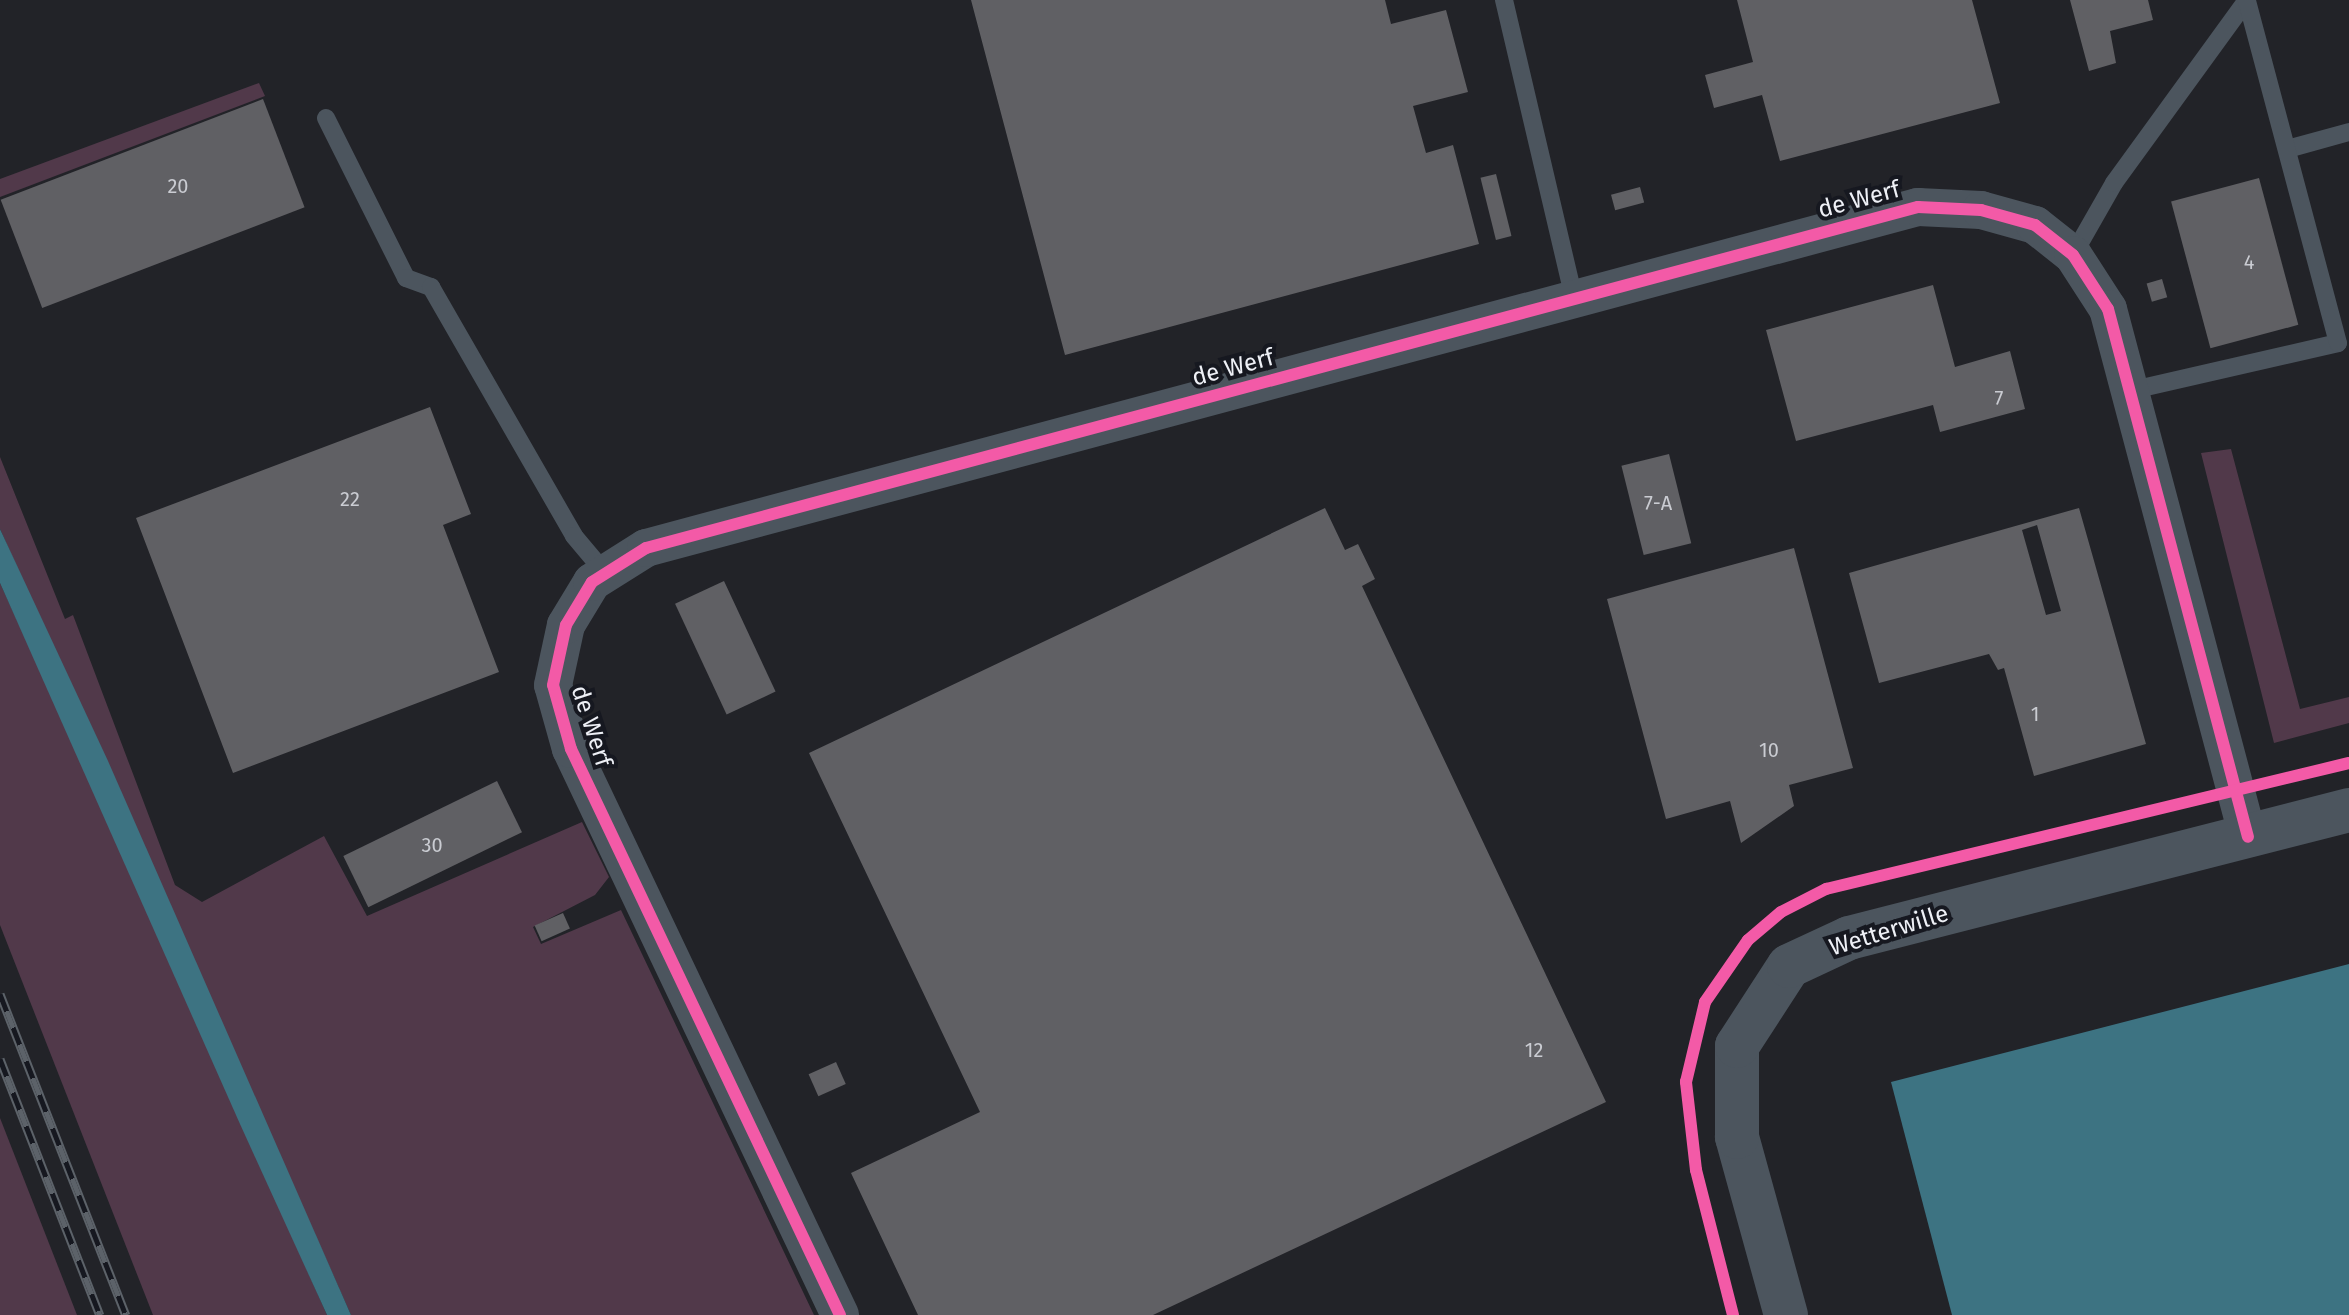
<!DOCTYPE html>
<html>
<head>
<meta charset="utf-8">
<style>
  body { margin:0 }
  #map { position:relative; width:2349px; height:1315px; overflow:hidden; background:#222328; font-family:"Fira Sans",sans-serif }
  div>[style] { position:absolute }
  .green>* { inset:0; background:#51394a }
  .water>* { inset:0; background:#3d7382 }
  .building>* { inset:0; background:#606064; transform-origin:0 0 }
  .service>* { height:18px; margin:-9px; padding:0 9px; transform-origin:9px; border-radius:9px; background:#4c555e }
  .minor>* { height:38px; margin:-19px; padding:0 19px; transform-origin:19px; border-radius:19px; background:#4c555e }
  .tertiary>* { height:44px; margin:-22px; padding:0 22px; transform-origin:22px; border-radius:22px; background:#4c555e }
  .rail>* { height:9px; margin-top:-4.5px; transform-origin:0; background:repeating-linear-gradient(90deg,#161820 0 18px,#5c6269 0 36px); box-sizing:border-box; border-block:2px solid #5c6269 }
  .cycleway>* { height:12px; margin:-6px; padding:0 6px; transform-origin:6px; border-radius:6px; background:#f35aa7 }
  span { translate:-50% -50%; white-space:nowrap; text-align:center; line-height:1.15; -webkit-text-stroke:8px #161820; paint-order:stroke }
  .number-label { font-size:20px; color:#caccd2 }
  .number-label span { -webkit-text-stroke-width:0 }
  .street-label { font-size:24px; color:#eef0f6 }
</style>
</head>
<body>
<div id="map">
  <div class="green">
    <div style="clip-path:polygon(259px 83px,265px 96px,0 197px,0 179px)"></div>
    <div style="clip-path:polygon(2231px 449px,2300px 709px,2349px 697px,2349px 723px,2274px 743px,2201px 453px)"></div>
    <div style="clip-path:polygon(0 457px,65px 619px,73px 615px,175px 885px,202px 902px,324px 836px,367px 916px,582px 822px,609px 877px,595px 895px,533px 927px,541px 944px,621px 910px,814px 1315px,351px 1315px,0 529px)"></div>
    <div style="clip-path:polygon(0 583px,72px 740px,327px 1315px,153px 1315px,0 925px)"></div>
    <div style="clip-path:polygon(0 1118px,77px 1315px,0 1315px)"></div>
  </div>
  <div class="water">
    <div style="clip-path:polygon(0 529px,108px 761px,351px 1315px,327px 1315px,240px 1124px,0 583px)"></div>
    <div style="clip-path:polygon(2349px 964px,2349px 1315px,1952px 1315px,1891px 1082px)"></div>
  </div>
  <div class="building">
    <div style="clip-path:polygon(971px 0,1385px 0,1391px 24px,1446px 10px,1468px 92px,1413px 106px,1426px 153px,1453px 145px,1479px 244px,1065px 355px)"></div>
    <div style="clip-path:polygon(1737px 0,1972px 0,2000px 103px,1780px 161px,1762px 95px,1714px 108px,1705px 75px,1753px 62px)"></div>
    <div style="clip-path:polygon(2070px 0,2148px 0,2153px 20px,2110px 31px,2116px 63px,2089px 71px)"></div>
    <div style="left:263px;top:99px;width:116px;height:281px;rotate:69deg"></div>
    <div style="left:1496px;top:174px;width:64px;height:16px;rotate:76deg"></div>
    <div style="left:2259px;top:178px;width:152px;height:91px;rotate:75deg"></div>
    <div style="left:1640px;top:187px;width:16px;height:30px;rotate:75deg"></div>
    <div style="left:2162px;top:279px;width:19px;height:16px;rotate:74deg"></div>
    <div style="clip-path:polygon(1933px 285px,1955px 367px,2010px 351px,2025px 409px,1940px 432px,1933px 405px,1796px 441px,1766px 330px)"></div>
    <div style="clip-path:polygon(430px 407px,471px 514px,443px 525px,499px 672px,233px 773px,136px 518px)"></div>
    <div style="left:1669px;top:454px;width:92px;height:49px;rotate:76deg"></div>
    <div style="clip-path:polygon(1325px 508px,1345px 550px,1358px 544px,1375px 579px,1362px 586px,1606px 1102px,1153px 1315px,918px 1315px,851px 1173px,980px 1112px,809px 753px)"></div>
    <div style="clip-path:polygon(evenodd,2079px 508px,2146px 744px,2034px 776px,2004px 668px,1998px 670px,1989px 654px,1879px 683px,1849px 573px,2079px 508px,2037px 525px,2061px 611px,2046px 615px,2022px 530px,2037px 525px)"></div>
    <div style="clip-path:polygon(1794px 548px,1853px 768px,1789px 785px,1794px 806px,1741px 843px,1730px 801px,1666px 819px,1607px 599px)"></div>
    <div style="left:724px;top:581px;width:122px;height:54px;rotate:65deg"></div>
    <div style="left:497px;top:781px;width:57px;height:171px;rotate:64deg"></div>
    <div style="left:563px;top:913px;width:17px;height:31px;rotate:66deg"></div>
    <div style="left:836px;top:1062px;width:24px;height:30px;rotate:66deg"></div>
  </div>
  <div class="service">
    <div style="left:1504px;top:0;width:307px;rotate:76.8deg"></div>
    <div style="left:326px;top:118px;width:179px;rotate:63.4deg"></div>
    <div style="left:406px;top:278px;width:27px;rotate:20deg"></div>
    <div style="left:431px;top:287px;width:287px;rotate:60.1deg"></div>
    <div style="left:574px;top:536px;width:50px;rotate:49.9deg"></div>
    <div style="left:2291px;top:148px;width:60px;rotate:-15.4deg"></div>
    <div style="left:2073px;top:255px;width:83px;rotate:-60.3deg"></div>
    <div style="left:2114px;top:183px;width:225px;rotate:-54deg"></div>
    <div style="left:2133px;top:390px;width:210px;rotate:-12.9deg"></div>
    <div style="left:2338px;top:343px;width:355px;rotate:-104.9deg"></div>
  </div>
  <div class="minor">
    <div style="left:840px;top:1315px;width:627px;rotate:-115.42deg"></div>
    <div style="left:571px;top:749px;width:66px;rotate:-105.7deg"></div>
    <div style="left:553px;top:685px;width:61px;rotate:-77.8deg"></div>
    <div style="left:566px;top:625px;width:50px;rotate:-58.8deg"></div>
    <div style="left:592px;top:582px;width:64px;rotate:-32.2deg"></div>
    <div style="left:646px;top:548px;width:1317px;rotate:-15.01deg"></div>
    <div style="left:1918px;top:207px;width:63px;rotate:2.7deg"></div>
    <div style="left:1981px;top:210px;width:56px;rotate:15.5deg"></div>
    <div style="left:2035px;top:225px;width:48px;rotate:38.3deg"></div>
    <div style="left:2073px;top:255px;width:64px;rotate:57.1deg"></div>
    <div style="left:2108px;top:309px;width:546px;rotate:75.15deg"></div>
  </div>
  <div class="tertiary">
    <div style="left:1786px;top:1315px;width:185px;rotate:-105.4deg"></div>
    <div style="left:1737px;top:1137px;width:91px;rotate:-90deg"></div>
    <div style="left:1737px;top:1046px;width:95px;rotate:-57deg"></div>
    <div style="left:1789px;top:966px;width:66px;rotate:-25deg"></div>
    <div style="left:1849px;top:938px;width:516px;rotate:-14.36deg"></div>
  </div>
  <div class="rail">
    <div style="left:0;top:994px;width:345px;rotate:68.6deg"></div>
    <div style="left:0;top:1059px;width:275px;rotate:68.7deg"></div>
  </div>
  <div class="cycleway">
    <div style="left:840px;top:1315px;width:627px;rotate:-115.42deg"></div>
    <div style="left:571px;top:749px;width:66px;rotate:-105.7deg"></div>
    <div style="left:553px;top:685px;width:61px;rotate:-77.8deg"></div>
    <div style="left:566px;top:625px;width:50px;rotate:-58.8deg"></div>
    <div style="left:592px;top:582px;width:64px;rotate:-32.2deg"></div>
    <div style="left:646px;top:548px;width:1317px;rotate:-15.01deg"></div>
    <div style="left:1918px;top:207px;width:63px;rotate:2.7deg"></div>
    <div style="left:1981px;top:210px;width:56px;rotate:15.5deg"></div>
    <div style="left:2035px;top:225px;width:48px;rotate:38.3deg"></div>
    <div style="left:2073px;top:255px;width:64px;rotate:57.1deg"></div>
    <div style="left:2108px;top:309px;width:546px;rotate:75.15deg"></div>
    <div style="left:1733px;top:1315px;width:150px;rotate:-104.3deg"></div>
    <div style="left:1696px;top:1170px;width:89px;rotate:-96.5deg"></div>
    <div style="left:1686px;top:1082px;width:82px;rotate:-76.6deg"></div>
    <div style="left:1705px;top:1002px;width:75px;rotate:-55.3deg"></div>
    <div style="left:1748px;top:940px;width:43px;rotate:-40.3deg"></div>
    <div style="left:1781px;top:912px;width:51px;rotate:-27.1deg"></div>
    <div style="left:1826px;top:889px;width:538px;rotate:-13.55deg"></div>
  </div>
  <div class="number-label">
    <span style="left:178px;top:186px">20</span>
    <span style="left:2249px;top:262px">4</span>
    <span style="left:1999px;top:398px">7</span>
    <span style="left:350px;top:499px">22</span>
    <span style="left:1658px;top:503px">7-A</span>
    <span style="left:2035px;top:714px">1</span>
    <span style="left:1769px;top:750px">10</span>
    <span style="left:432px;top:845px">30</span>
    <span style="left:1534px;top:1050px">12</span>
  </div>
  <div class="street-label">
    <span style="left:1859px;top:200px;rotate:-15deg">de Werf</span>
    <span style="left:1233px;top:368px;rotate:-15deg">de Werf</span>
    <span style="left:591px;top:726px;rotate:72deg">de Werf</span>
    <span style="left:1889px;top:931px;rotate:-17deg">Wetterwille</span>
  </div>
</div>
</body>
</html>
